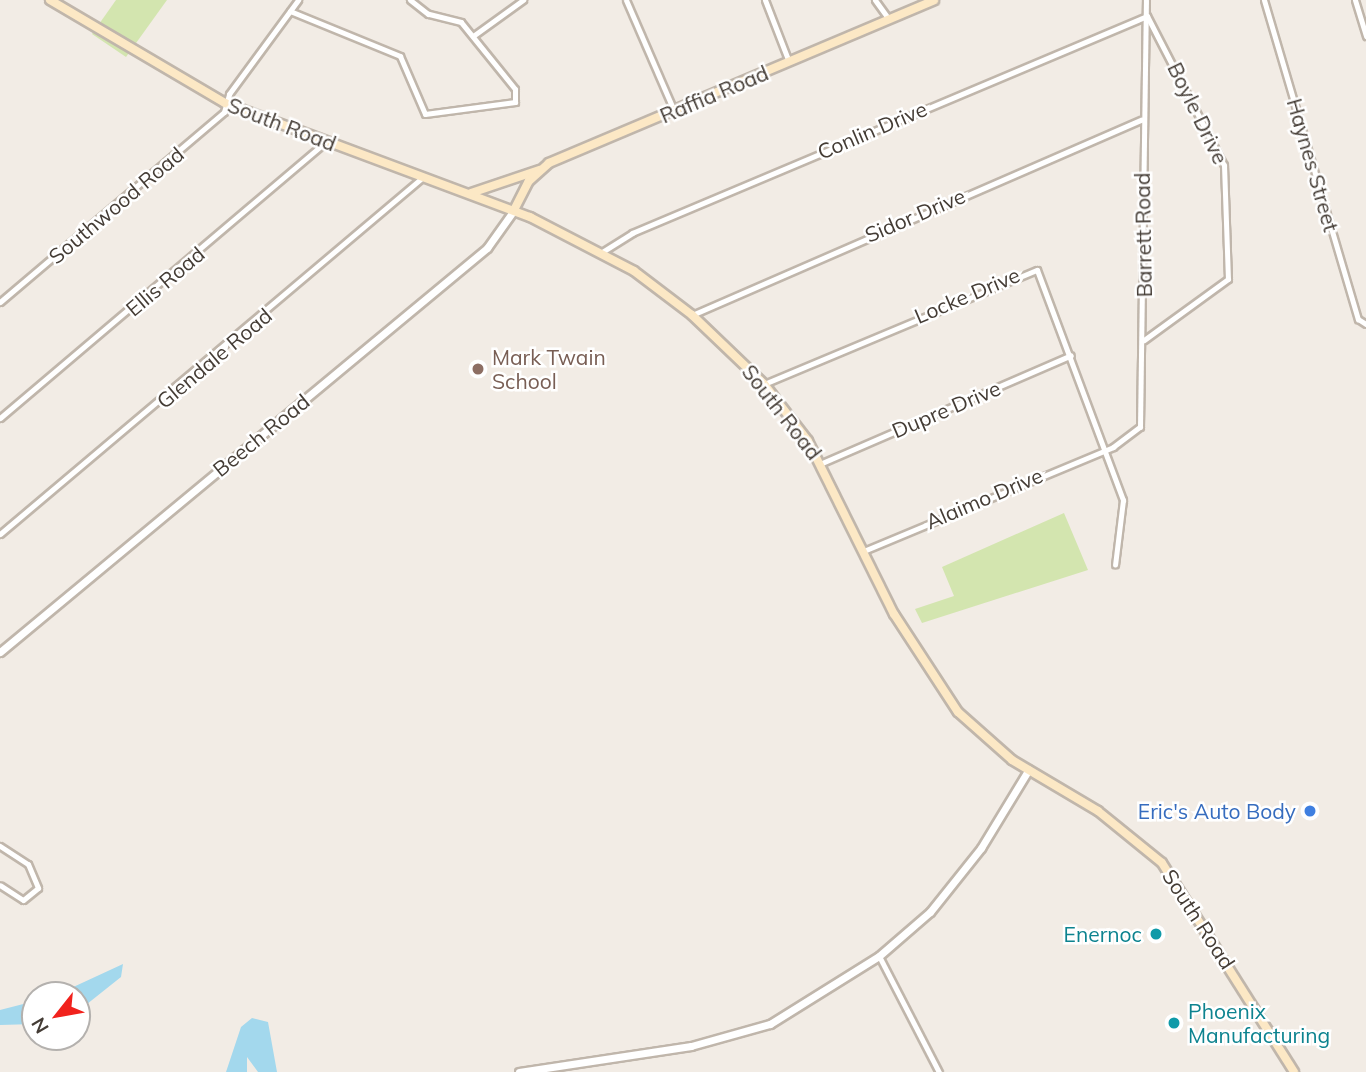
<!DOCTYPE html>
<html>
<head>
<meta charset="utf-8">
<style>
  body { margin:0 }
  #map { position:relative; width:1366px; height:1072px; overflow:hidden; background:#f2ece5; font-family:Mulish,sans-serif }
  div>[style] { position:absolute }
  .green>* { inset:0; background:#d3e5af }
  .water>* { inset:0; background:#a3d8ed }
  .roads { filter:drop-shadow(2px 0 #c0b6ab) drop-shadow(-2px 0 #c0b6ab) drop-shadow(0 2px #c0b6ab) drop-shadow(0 -2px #c0b6ab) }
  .minor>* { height:5px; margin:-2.5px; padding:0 2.5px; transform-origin:2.5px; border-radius:2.5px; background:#fff }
  .tertiary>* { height:7px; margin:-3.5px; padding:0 3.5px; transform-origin:3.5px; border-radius:3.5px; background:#fff }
  .secondary>* { height:8px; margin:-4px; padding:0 4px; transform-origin:4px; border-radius:4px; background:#fce8c5 }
  .dots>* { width:19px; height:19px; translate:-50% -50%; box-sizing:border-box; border:4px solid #fff; border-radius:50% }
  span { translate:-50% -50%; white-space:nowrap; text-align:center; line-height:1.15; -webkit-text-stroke:5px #fff; paint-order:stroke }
  .street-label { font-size:21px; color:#443c35 }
  .education-label { font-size:21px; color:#785e54 }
  .left { translate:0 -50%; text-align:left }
  .shop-label { font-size:21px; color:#366cbe }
  .right { translate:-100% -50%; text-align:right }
  .culture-label { font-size:21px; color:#0d838f }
  .north { position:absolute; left:21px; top:981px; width:70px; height:70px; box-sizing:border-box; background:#fff; border:2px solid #b4b1ae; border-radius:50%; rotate:239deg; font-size:19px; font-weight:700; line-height:28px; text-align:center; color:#443c35 }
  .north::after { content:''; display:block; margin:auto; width:24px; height:32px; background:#f1221d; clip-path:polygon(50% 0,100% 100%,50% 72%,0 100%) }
</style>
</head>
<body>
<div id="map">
  <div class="green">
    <div style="clip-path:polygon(116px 0,167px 0,126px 57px,92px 34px)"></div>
    <div style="clip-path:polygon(1064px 513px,1088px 570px,922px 623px,915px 609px,954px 596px,942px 567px)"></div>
  </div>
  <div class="water">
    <div style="clip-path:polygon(123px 964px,121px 977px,77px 1012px,77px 995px,56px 995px)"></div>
    <div style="clip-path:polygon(35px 1001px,35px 1024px,0 1025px,0 1010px)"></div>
    <div style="clip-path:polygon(252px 1018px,268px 1022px,277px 1072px,258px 1072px,247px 1057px,247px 1072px,226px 1072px,241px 1027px)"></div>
  </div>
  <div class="roads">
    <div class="minor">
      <div style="left:626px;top:0;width:121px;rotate:66.6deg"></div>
      <div style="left:765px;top:0;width:66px;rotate:68.8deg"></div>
      <div style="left:875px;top:0;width:24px;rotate:54deg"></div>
      <div style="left:1264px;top:0;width:333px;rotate:73.6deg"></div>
      <div style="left:1358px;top:319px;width:9px;rotate:32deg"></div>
      <div style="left:1355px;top:0;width:38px;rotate:73deg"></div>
      <div style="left:290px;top:11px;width:119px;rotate:22.2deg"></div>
      <div style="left:400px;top:56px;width:63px;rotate:66.7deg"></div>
      <div style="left:425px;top:114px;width:91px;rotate:-7.6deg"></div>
      <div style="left:515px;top:102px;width:13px;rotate:-90deg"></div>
      <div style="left:515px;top:89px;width:86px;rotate:-128.9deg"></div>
      <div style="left:461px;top:22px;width:34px;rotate:-166deg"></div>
      <div style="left:428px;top:14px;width:23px;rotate:-142deg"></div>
      <div style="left:473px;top:36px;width:62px;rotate:-35.8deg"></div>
      <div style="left:602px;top:252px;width:36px;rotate:-32deg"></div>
      <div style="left:632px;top:233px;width:559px;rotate:-22.85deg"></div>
      <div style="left:1147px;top:16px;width:168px;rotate:62.7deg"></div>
      <div style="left:1224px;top:165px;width:114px;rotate:88deg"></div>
      <div style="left:1228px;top:279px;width:104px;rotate:144deg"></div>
      <div style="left:0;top:302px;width:294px;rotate:-40.3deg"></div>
      <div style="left:224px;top:112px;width:19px;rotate:-74deg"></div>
      <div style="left:229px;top:94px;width:117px;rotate:-53.7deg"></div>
      <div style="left:692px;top:315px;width:490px;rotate:-23.5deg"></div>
      <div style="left:764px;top:384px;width:296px;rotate:-22.7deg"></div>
      <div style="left:1037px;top:270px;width:246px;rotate:69.5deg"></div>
      <div style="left:1123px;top:500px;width:65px;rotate:97deg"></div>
      <div style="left:0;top:418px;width:427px;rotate:-40.3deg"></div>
      <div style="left:822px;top:463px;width:271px;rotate:-23.4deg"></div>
      <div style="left:0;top:534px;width:554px;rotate:-40.16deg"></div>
      <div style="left:866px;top:550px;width:268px;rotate:-22.6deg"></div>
      <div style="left:1113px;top:447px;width:34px;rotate:-37deg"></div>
      <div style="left:1140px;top:427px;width:427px;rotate:-89.2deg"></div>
      <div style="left:0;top:846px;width:33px;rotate:33deg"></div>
      <div style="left:28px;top:864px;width:26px;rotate:67deg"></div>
      <div style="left:38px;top:888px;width:19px;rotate:141deg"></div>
      <div style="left:23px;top:900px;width:27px;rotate:-147deg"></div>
      <div style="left:879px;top:956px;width:131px;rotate:62.7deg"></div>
    </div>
    <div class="tertiary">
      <div style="left:0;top:652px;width:633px;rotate:-39.68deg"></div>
      <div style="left:487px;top:248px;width:47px;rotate:-54.6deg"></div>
      <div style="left:519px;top:1072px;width:174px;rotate:-8.6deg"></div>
      <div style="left:691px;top:1046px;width:82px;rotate:-15.6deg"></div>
      <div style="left:770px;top:1024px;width:128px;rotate:-32deg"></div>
      <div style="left:879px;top:956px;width:67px;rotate:-40.8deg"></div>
      <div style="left:930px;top:912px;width:82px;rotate:-51.4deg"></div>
      <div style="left:981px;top:848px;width:92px;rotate:-58.7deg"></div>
    </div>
    <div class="secondary">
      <div style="left:50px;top:0;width:203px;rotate:30.5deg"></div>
      <div style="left:225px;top:103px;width:326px;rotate:20.5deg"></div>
      <div style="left:530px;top:217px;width:117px;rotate:27.4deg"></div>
      <div style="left:634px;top:271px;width:73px;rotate:37.2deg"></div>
      <div style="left:692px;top:315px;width:100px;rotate:43.8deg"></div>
      <div style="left:764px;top:384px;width:72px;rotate:52.3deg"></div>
      <div style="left:808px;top:441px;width:193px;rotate:63.6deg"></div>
      <div style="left:894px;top:614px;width:117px;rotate:56.9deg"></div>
      <div style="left:958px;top:712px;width:72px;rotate:41.6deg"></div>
      <div style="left:1012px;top:760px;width:100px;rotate:30.7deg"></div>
      <div style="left:1098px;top:811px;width:82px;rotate:39.1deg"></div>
      <div style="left:1162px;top:863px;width:247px;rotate:57.7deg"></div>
      <div style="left:471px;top:193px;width:72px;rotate:-18.7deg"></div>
      <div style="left:514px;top:210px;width:33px;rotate:-63deg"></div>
      <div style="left:529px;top:181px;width:27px;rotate:-42deg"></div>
      <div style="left:549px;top:163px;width:418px;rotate:-22.9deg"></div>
    </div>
  </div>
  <div class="dots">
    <div style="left:478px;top:369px;background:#8d6e63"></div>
    <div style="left:1310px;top:811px;background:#3f7fe0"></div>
    <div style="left:1156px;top:934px;background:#0f9aa8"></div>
    <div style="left:1174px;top:1023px;background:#0f9aa8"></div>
  </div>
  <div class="street-label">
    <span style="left:714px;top:94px;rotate:-23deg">Raffia Road</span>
    <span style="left:1198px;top:113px;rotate:64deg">Boyle Drive</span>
    <span style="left:282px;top:124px;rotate:21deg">South Road</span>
    <span style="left:872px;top:130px;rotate:-23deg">Conlin Drive</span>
    <span style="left:1313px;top:165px;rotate:74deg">Haynes Street</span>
    <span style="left:116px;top:205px;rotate:-40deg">Southwood Road</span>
    <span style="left:915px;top:215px;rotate:-23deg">Sidor Drive</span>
    <span style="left:1143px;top:235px;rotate:-91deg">Barrett Road</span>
    <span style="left:165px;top:281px;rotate:-40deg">Ellis Road</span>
    <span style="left:967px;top:295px;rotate:-23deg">Locke Drive</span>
    <span style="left:214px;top:358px;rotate:-40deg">Glendale Road</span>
    <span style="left:946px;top:409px;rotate:-23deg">Dupre Drive</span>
    <span style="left:782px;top:412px;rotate:52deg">South Road</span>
    <span style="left:261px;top:435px;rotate:-39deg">Beech Road</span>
    <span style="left:984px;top:498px;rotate:-23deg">Alaimo Drive</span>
    <span style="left:1199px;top:919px;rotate:57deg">South Road</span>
  </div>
  <div class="education-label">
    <span class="left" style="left:492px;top:369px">Mark Twain<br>School</span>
  </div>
  <div class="shop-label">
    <span class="right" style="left:1296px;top:811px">Eric's Auto Body</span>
  </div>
  <div class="culture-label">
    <span class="right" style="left:1142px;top:934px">Enernoc</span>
    <span class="left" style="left:1188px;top:1023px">Phoenix<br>Manufacturing</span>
  </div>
  <div class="north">N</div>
</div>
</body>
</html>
